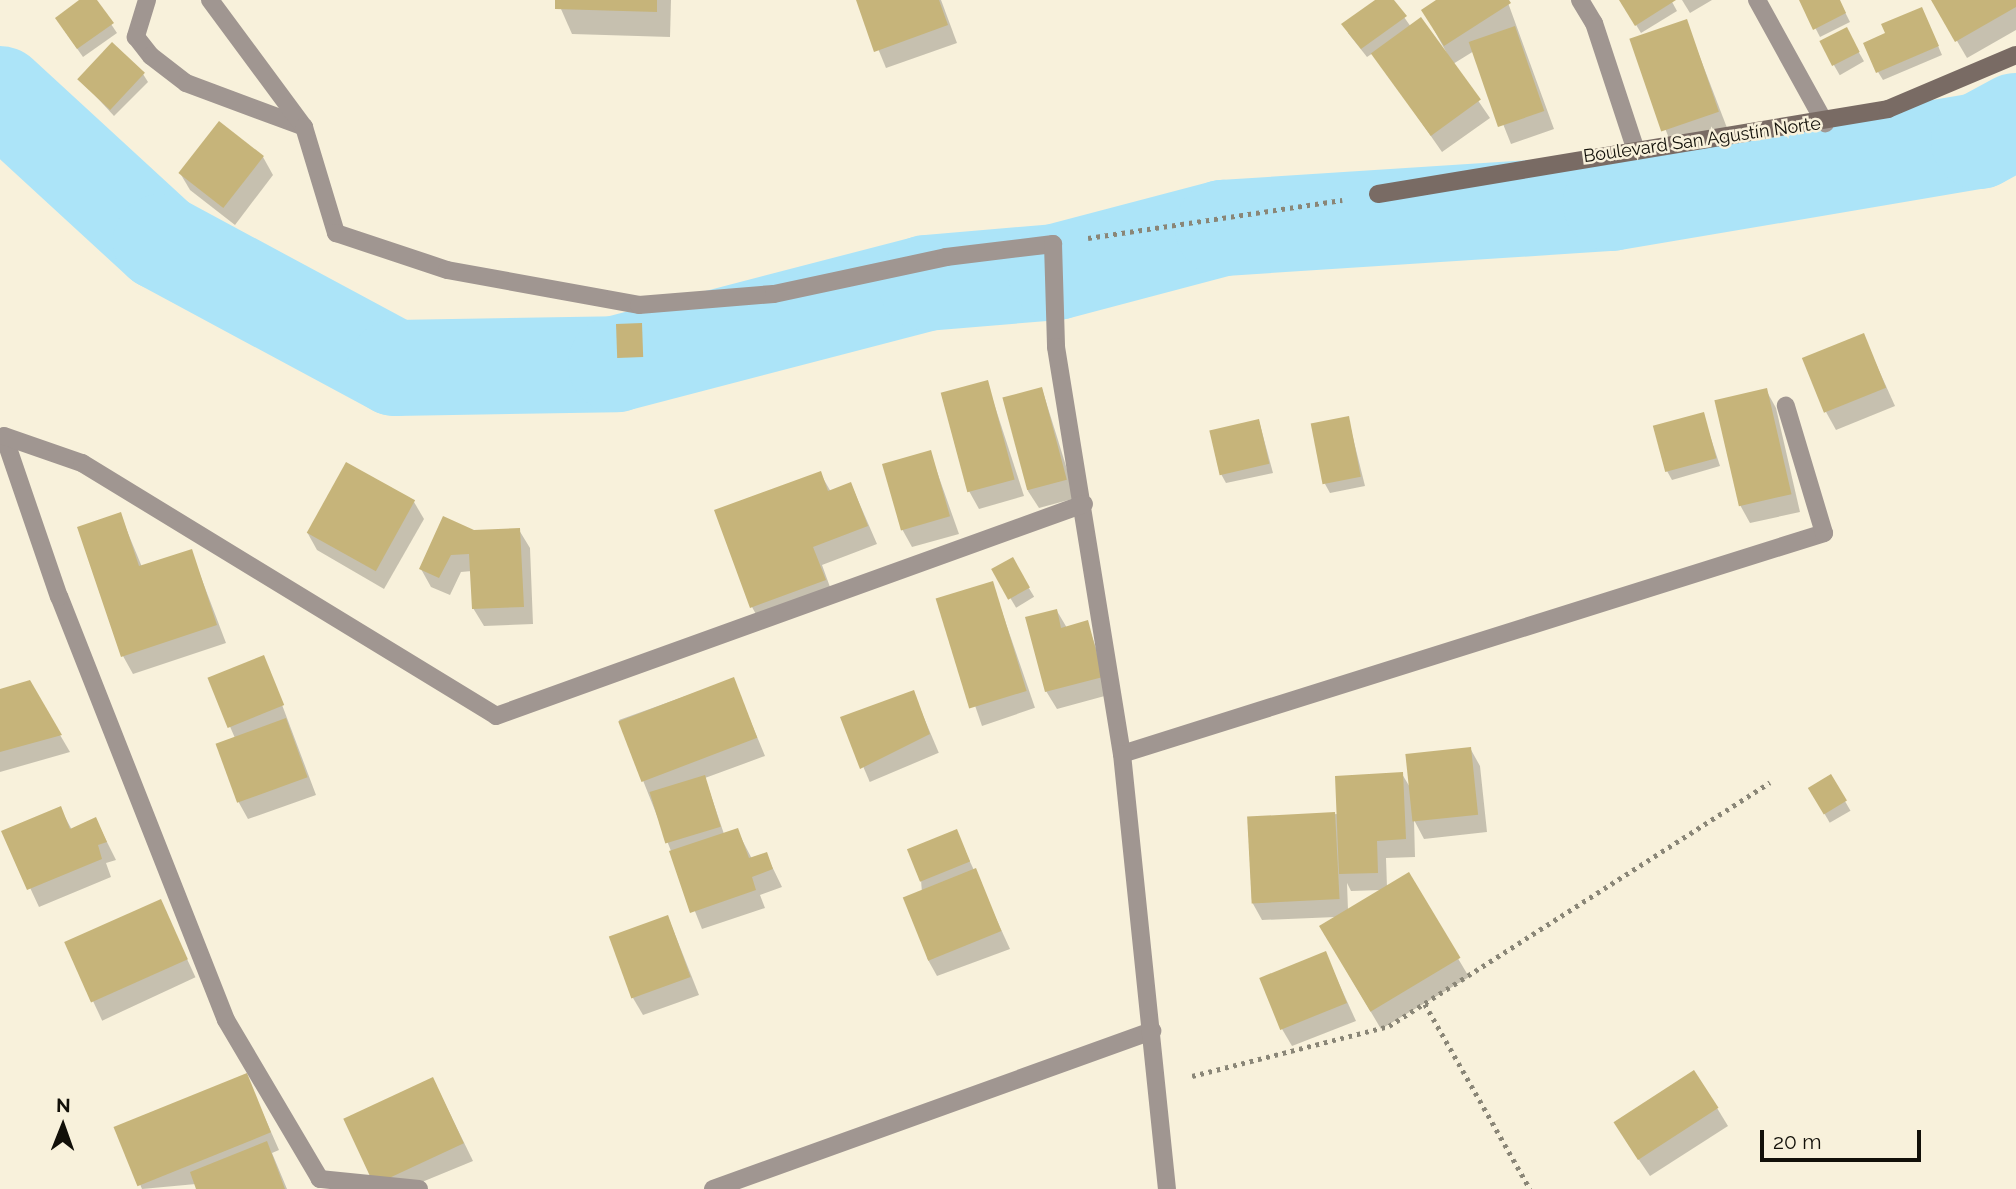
<!DOCTYPE html>
<html>
<head>
<meta charset="utf-8">
<style>
  body { margin:0 }
  #map { position:relative; width:2016px; height:1189px; overflow:hidden; background:#f8f1db; font-family:Raleway,sans-serif }
  div>[style] { position:absolute }
  .shadow>* { inset:0; background:#0003; transform-origin:0 0 }
  .river>* { height:96px; margin:-48px; padding:0 48px; transform-origin:48px; border-radius:48px; background:#ace4f8 }
  .building>* { inset:0; background:#c6b47a; transform-origin:0 0 }
  .path>* { height:4.5px; margin-top:-2.25px; transform-origin:0; background:repeating-linear-gradient(90deg,#8a8677 0 3.5px,transparent 0 8.5px) }
  .lane>* { height:18px; margin:-9px; padding:0 9px; transform-origin:9px; border-radius:9px; background:#a09691 }
  .street>* { height:18px; margin:-9px; padding:0 9px; transform-origin:9px; border-radius:9px; background:#a09691 }
  .secondary>* { height:18px; margin:-9px; padding:0 9px; transform-origin:9px; border-radius:9px; background:#796b64 }
  span { translate:-50% -50%; white-space:nowrap; text-align:center; line-height:1.15; -webkit-text-stroke:5px #f8f1db; paint-order:stroke }
  .street-label { font-size:18px; color:#121009 }
  .north { position:absolute; left:28px; top:1091px; width:70px; height:70px; -webkit-text-stroke:5px #f8f1db; paint-order:stroke; rotate:1deg; font-size:19px; font-weight:700; line-height:28px; text-align:center; color:#121009 }
  .north::after { content:''; display:block; margin:auto; width:24px; height:32px; background:#121009; clip-path:polygon(50% 0,100% 100%,50% 72%,0 100%) }
  .scale { position:absolute; left:1760px; top:1130px; width:161px; height:32px; box-sizing:border-box; border:4px solid #121009; border-top:0; padding-left:9px; font-size:21px; line-height:24px; white-space:nowrap; color:#121009; -webkit-text-stroke:5px #f8f1db; paint-order:stroke }
</style>
</head>
<body>
<div id="map">
  <div class="shadow">
    <div style="clip-path:polygon(82px 0,95px 0,117px 33px,83px 57px,62px 27px)"></div>
    <div style="clip-path:polygon(557px 0,671px 0,670px 37px,572px 34px)"></div>
    <div style="clip-path:polygon(858px 0,941px 0,957px 43px,886px 68px)"></div>
    <div style="clip-path:polygon(1378px 0,1392px 0,1411px 27px,1450px 59px,1433px 28px,1436px 0,1507px 0,1554px 129px,1511px 144px,1474px 51px,1453px 64px,1490px 118px,1442px 152px,1373px 53px,1367px 57px,1348px 33px)"></div>
    <div style="clip-path:polygon(1621px 0,1671px 0,1677px 11px,1641px 33px)"></div>
    <div style="clip-path:polygon(1682px 0,1712px 0,1690px 13px)"></div>
    <div style="clip-path:polygon(1801px 0,1839px 0,1850px 22px,1820px 37px)"></div>
    <div style="clip-path:polygon(1933px 0,2016px 0,2016px 30px,1967px 58px)"></div>
    <div style="clip-path:polygon(1926px 18px,1942px 55px,1883px 80px,1878px 72px)"></div>
    <div style="left:1686px;top:21px;width:117px;height:58px;rotate:69deg"></div>
    <div style="left:1846px;top:30px;width:36px;height:28px;rotate:60deg"></div>
    <div style="clip-path:polygon(143px 74px,148px 82px,114px 116px,79px 78px)"></div>
    <div style="clip-path:polygon(219px 123px,263px 157px,273px 175px,235px 225px,190px 190px,180px 173px)"></div>
    <div style="clip-path:polygon(641px 325px,647px 365px,624px 366px,619px 358px)"></div>
    <div style="clip-path:polygon(1863px 335px,1895px 406px,1836px 430px,1826px 412px)"></div>
    <div style="clip-path:polygon(987px 382px,1024px 496px,979px 509px,969px 491px)"></div>
    <div style="clip-path:polygon(1042px 389px,1076px 498px,1039px 508px,1028px 491px)"></div>
    <div style="clip-path:polygon(1766px 390px,1776px 408px,1800px 512px,1750px 523px,1740px 505px,1716px 401px)"></div>
    <div style="clip-path:polygon(1703px 414px,1720px 466px,1672px 480px,1667px 471px)"></div>
    <div style="clip-path:polygon(1348px 418px,1365px 486px,1330px 493px,1325px 484px)"></div>
    <div style="clip-path:polygon(1259px 421px,1273px 473px,1226px 483px,1221px 474px)"></div>
    <div style="clip-path:polygon(930px 452px,959px 534px,912px 547px,902px 529px)"></div>
    <div style="clip-path:polygon(820px 473px,831px 492px,851px 484px,877px 544px,822px 565px,834px 598px,762px 625px,752px 607px)"></div>
    <div style="clip-path:polygon(414px 502px,424px 519px,384px 589px,317px 550px,307px 532px)"></div>
    <div style="clip-path:polygon(120px 514px,142px 567px,191px 551px,226px 643px,133px 674px,123px 656px)"></div>
    <div style="clip-path:polygon(519px 530px,530px 548px,533px 624px,484px 626px,473px 608px,472px 571px,461px 572px,450px 595px,431px 587px,421px 569px,473px 532px)"></div>
    <div style="left:1012px;top:560px;width:43px;height:21px;rotate:59deg"></div>
    <div style="left:992px;top:583px;width:132px;height:56px;rotate:71deg"></div>
    <div style="clip-path:polygon(1057px 611px,1067px 628px,1087px 622px,1112px 694px,1057px 709px,1046px 691px)"></div>
    <div style="clip-path:polygon(264px 657px,316px 795px,248px 819px,238px 801px,235px 738px,209px 679px)"></div>
    <div style="clip-path:polygon(733px 679px,765px 756px,705px 778px,724px 834px,737px 830px,752px 859px,766px 854px,782px 887px,760px 895px,765px 908px,702px 929px,619px 720px)"></div>
    <div style="clip-path:polygon(29px 682px,70px 752px,0 772px,0 691px)"></div>
    <div style="left:913px;top:692px;width:66px;height:75px;rotate:67deg"></div>
    <div style="clip-path:polygon(evenodd,1470px 748px,1480px 766px,1487px 832px,1424px 839px,1414px 820px,1415px 857px,1386px 858px,1387px 887px,1408px 874px,1469px 977px,1381px 1029px,1320px 926px,1336px 917px,1262px 920px,1252px 902px,1248px 818px,1338px 814px,1402px 774px,1411px 789px,1470px 748px,1347px 883px,1351px 891px,1381px 890px,1348px 910px,1347px 883px)"></div>
    <div style="left:1831px;top:777px;width:39px;height:24px;rotate:60deg"></div>
    <div style="clip-path:polygon(60px 808px,72px 830px,96px 820px,116px 860px,106px 863px,111px 877px,39px 907px,4px 832px)"></div>
    <div style="clip-path:polygon(956px 831px,1010px 949px,937px 976px,927px 958px,921px 880px)"></div>
    <div style="left:160px;top:901px;width:84px;height:103px;rotate:65deg"></div>
    <div style="clip-path:polygon(668px 917px,699px 995px,643px 1015px,633px 998px)"></div>
    <div style="clip-path:polygon(1325px 953px,1356px 1021px,1292px 1046px,1282px 1029px)"></div>
    <div style="clip-path:polygon(246px 1075px,279px 1150px,272px 1153px,287px 1189px,198px 1189px,196px 1184px,142px 1189px,116px 1127px)"></div>
    <div style="clip-path:polygon(433px 1079px,473px 1161px,405px 1189px,377px 1179px)"></div>
    <div style="clip-path:polygon(1717px 1108px,1728px 1126px,1650px 1176px,1626px 1141px)"></div>
  </div>
  <div class="river">
    <div style="left:0;top:94px;width:219px;rotate:42.6deg"></div>
    <div style="left:161px;top:242px;width:266px;rotate:28.3deg"></div>
    <div style="left:395px;top:368px;width:221px;rotate:-1deg"></div>
    <div style="left:616px;top:364px;width:320px;rotate:-14.6deg"></div>
    <div style="left:926px;top:283px;width:130px;rotate:-4.8deg"></div>
    <div style="left:1056px;top:272px;width:173px;rotate:-14.8deg"></div>
    <div style="left:1223px;top:228px;width:389px;rotate:-3.7deg"></div>
    <div style="left:1611px;top:203px;width:373px;rotate:-9.6deg"></div>
    <div style="left:1979px;top:141px;width:42px;rotate:-28.4deg"></div>
  </div>
  <div class="building">
    <div style="clip-path:polygon(79px 0,97px 0,114px 23px,77px 49px,55px 18px)"></div>
    <div style="clip-path:polygon(555px 0,657px 0,657px 12px,555px 9px)"></div>
    <div style="clip-path:polygon(856px 0,939px 0,948px 25px,874px 52px)"></div>
    <div style="clip-path:polygon(1375px 0,1394px 0,1407px 16px,1361px 49px,1341px 24px)"></div>
    <div style="clip-path:polygon(1436px 0,1509px 0,1511px 3px,1444px 46px,1421px 10px)"></div>
    <div style="clip-path:polygon(1619px 0,1676px 0,1635px 26px)"></div>
    <div style="clip-path:polygon(1799px 0,1840px 0,1846px 13px,1813px 30px)"></div>
    <div style="clip-path:polygon(1931px 0,2016px 0,2016px 7px,1955px 42px)"></div>
    <div style="clip-path:polygon(1922px 7px,1939px 46px,1876px 73px,1863px 43px,1885px 33px,1881px 24px)"></div>
    <div style="left:1421px;top:17px;width:102px;height:62px;rotate:54deg"></div>
    <div style="left:1687px;top:19px;width:98px;height:61px;rotate:71deg"></div>
    <div style="left:1515px;top:26px;width:90px;height:49px;rotate:71deg"></div>
    <div style="left:1847px;top:27px;width:28px;height:31px;rotate:63deg"></div>
    <div style="left:112px;top:42px;width:45px;height:51px;rotate:43deg"></div>
    <div style="left:219px;top:121px;width:57px;height:66px;rotate:38deg"></div>
    <div style="left:642px;top:323px;width:34px;height:26px;rotate:88deg"></div>
    <div style="left:1864px;top:333px;width:59px;height:67px;rotate:68deg"></div>
    <div style="left:988px;top:380px;width:103px;height:49px;rotate:75deg"></div>
    <div style="left:1042px;top:387px;width:96px;height:41px;rotate:75deg"></div>
    <div style="left:1767px;top:388px;width:109px;height:54px;rotate:77deg"></div>
    <div style="left:1704px;top:412px;width:48px;height:53px;rotate:75deg"></div>
    <div style="left:1349px;top:416px;width:62px;height:39px;rotate:79deg"></div>
    <div style="left:1259px;top:419px;width:46px;height:51px;rotate:77deg"></div>
    <div style="left:931px;top:450px;width:69px;height:51px;rotate:74deg"></div>
    <div style="left:346px;top:462px;width:79px;height:81px;rotate:29deg"></div>
    <div style="clip-path:polygon(821px 471px,828px 491px,851px 482px,868px 526px,813px 547px,826px 580px,750px 608px,714px 510px)"></div>
    <div style="clip-path:polygon(121px 512px,139px 566px,192px 549px,217px 625px,121px 657px,77px 527px)"></div>
    <div style="clip-path:polygon(443px 516px,474px 530px,520px 528px,524px 607px,472px 609px,469px 554px,451px 555px,439px 578px,419px 569px)"></div>
    <div style="left:1013px;top:557px;width:35px;height:25px;rotate:61deg"></div>
    <div style="left:993px;top:581px;width:115px;height:60px;rotate:73deg"></div>
    <div style="clip-path:polygon(1057px 609px,1061px 628px,1088px 620px,1103px 677px,1045px 692px,1025px 617px)"></div>
    <div style="left:264px;top:655px;width:54px;height:61px;rotate:68deg"></div>
    <div style="left:734px;top:677px;width:65px;height:124px;rotate:69deg"></div>
    <div style="clip-path:polygon(30px 680px,62px 735px,0 752px,0 689px)"></div>
    <div style="clip-path:polygon(914px 690px,930px 734px,860px 769px,840px 717px)"></div>
    <div style="left:286px;top:718px;width:63px;height:75px;rotate:70deg"></div>
    <div style="left:1471px;top:747px;width:68px;height:66px;rotate:84deg"></div>
    <div style="clip-path:polygon(1403px 772px,1406px 839px,1377px 841px,1378px 873px,1339px 874px,1335px 776px)"></div>
    <div style="left:1831px;top:774px;width:31px;height:27px;rotate:59deg"></div>
    <div style="left:705px;top:775px;width:54px;height:58px;rotate:73deg"></div>
    <div style="clip-path:polygon(61px 806px,70px 829px,96px 817px,107px 842px,98px 845px,102px 859px,27px 890px,1px 831px)"></div>
    <div style="left:1335px;top:812px;width:87px;height:88px;rotate:87deg"></div>
    <div style="clip-path:polygon(738px 828px,749px 858px,767px 852px,773px 869px,752px 877px,756px 890px,690px 913px,669px 851px)"></div>
    <div style="left:957px;top:829px;width:35px;height:54px;rotate:68deg"></div>
    <div style="left:976px;top:868px;width:68px;height:79px;rotate:68deg"></div>
    <div style="left:1409px;top:872px;width:100px;height:105px;rotate:59deg"></div>
    <div style="left:161px;top:899px;width:66px;height:106px;rotate:66deg"></div>
    <div style="left:668px;top:915px;width:66px;height:63px;rotate:70deg"></div>
    <div style="left:1326px;top:951px;width:56px;height:72px;rotate:68deg"></div>
    <div style="left:1694px;top:1070px;width:45px;height:96px;rotate:57deg"></div>
    <div style="left:247px;top:1073px;width:64px;height:144px;rotate:68deg"></div>
    <div style="left:433px;top:1077px;width:73px;height:99px;rotate:65deg"></div>
    <div style="clip-path:polygon(267px 1141px,285px 1189px,196px 1189px,190px 1172px)"></div>
  </div>
  <div class="path">
    <div style="left:1088px;top:238px;width:257px;rotate:-8.5deg"></div>
    <div style="left:1425px;top:1004px;width:213px;rotate:60.4deg"></div>
    <div style="left:1192px;top:1076px;width:203px;rotate:-14.2deg"></div>
    <div style="left:1389px;top:1026px;width:452px;rotate:-32.6deg"></div>
  </div>
  <div class="lane">
    <div style="left:1122px;top:754px;width:736px;rotate:-17.47deg"></div>
    <div style="left:1824px;top:533px;width:133px;rotate:-106.7deg"></div>
    <div style="left:713px;top:1189px;width:467px;rotate:-19.8deg"></div>
  </div>
  <div class="street">
    <div style="left:147px;top:0;width:39px;rotate:107deg"></div>
    <div style="left:136px;top:37px;width:24px;rotate:52deg"></div>
    <div style="left:151px;top:56px;width:44px;rotate:37.6deg"></div>
    <div style="left:186px;top:83px;width:126px;rotate:20.4deg"></div>
    <div style="left:210px;top:0;width:158px;rotate:53.5deg"></div>
    <div style="left:304px;top:127px;width:111px;rotate:73.2deg"></div>
    <div style="left:336px;top:233px;width:117px;rotate:18.4deg"></div>
    <div style="left:447px;top:270px;width:195px;rotate:10.3deg"></div>
    <div style="left:639px;top:305px;width:135px;rotate:-4.7deg"></div>
    <div style="left:774px;top:294px;width:176px;rotate:-12.1deg"></div>
    <div style="left:946px;top:257px;width:108px;rotate:-6.9deg"></div>
    <div style="left:1053px;top:244px;width:103px;rotate:88.3deg"></div>
    <div style="left:1056px;top:347px;width:412px;rotate:80.8deg"></div>
    <div style="left:1122px;top:754px;width:437px;rotate:84.1deg"></div>
    <div style="left:1580px;top:0;width:27px;rotate:59deg"></div>
    <div style="left:1594px;top:23px;width:132px;rotate:71.8deg"></div>
    <div style="left:1757px;top:0;width:141px;rotate:61.1deg"></div>
    <div style="left:419px;top:1189px;width:100px;rotate:-174.2deg"></div>
    <div style="left:320px;top:1179px;width:185px;rotate:-120.6deg"></div>
    <div style="left:226px;top:1020px;width:455px;rotate:-111.5deg"></div>
    <div style="left:59px;top:597px;width:170px;rotate:-108.9deg"></div>
    <div style="left:4px;top:436px;width:83px;rotate:19.1deg"></div>
    <div style="left:82px;top:463px;width:485px;rotate:31.4deg"></div>
    <div style="left:496px;top:716px;width:625px;rotate:-19.83deg"></div>
  </div>
  <div class="secondary">
    <div style="left:1378px;top:194px;width:517px;rotate:-9.46deg"></div>
    <div style="left:1888px;top:109px;width:139px;rotate:-22.9deg"></div>
  </div>
  <div class="street-label">
    <span style="left:1702px;top:140px;rotate:-8deg">Boulevard San Agustín Norte</span>
  </div>
  <div class="north">N</div>
  <div class="scale">20 m</div>
</div>
</body>
</html>
